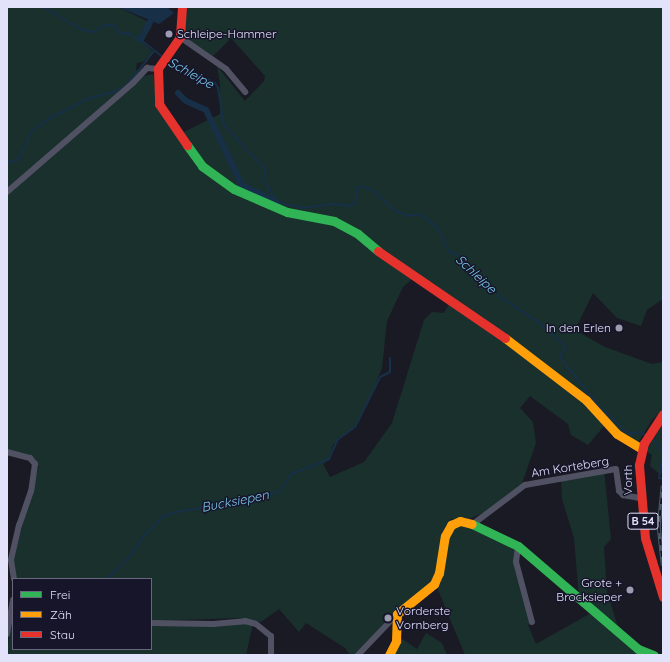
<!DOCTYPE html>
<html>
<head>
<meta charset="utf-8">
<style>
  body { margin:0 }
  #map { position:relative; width:670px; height:662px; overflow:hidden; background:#1a1a25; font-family:Quicksand,sans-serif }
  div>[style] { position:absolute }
  .green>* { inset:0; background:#19302d }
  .water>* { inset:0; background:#173048 }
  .stream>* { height:2px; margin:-1px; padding:0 1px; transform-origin:1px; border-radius:1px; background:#173048 }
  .canal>* { height:6px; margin:-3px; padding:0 3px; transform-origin:3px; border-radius:3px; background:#173048 }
  .street>* { height:6px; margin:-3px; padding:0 3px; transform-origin:3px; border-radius:3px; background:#505263 }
  .fast>* { height:9px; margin:-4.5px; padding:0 4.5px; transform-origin:4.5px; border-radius:4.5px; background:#30b455 }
  .slow>* { height:9px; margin:-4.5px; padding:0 4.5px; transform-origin:4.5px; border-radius:4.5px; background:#ff9f0a }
  .jam>* { height:9px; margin:-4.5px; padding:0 4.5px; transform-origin:4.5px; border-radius:4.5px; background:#e5322d }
  .rail>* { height:3.5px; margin-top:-1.75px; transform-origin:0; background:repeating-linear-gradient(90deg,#16152a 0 6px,#4a5e69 0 12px); box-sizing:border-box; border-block:1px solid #4a5e69 }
  .dots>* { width:11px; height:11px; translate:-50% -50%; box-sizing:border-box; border:2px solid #16152a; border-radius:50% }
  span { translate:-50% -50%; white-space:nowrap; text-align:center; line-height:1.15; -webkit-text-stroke:3px #16152a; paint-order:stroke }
  .shield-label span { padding:1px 3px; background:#16152a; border:1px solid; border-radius:3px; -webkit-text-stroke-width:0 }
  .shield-label { font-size:11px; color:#e2e2fb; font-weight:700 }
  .poi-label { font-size:12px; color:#e2e2fb }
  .left { translate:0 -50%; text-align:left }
  .right { translate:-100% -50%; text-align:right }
  .street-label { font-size:12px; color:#e2e2fb }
  .water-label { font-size:13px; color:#7dc8ed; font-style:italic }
  .frame { position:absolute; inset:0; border:8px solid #e2e2fb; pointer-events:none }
  .legend { position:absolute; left:12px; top:578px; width:140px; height:72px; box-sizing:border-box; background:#16152a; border:1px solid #68677e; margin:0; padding:5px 7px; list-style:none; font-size:12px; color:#e2e2fb }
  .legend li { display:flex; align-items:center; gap:8px; height:20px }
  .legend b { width:20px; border:1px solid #68677e }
</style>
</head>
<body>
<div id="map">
  <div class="green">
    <div style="clip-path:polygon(7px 7px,118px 7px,153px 24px,143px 42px,153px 52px,143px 62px,137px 63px,136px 70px,143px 76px,154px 74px,156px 103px,191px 157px,230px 189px,338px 225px,353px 233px,412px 279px,403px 287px,387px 321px,382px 368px,370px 398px,354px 427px,333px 445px,329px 460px,323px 464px,330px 477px,364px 462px,392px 423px,424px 320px,432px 312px,444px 313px,449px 304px,456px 306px,574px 392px,604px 426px,588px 445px,571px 435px,568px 424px,530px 396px,520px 408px,533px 422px,536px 443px,521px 486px,489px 510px,469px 519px,451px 519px,447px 524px,433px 581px,394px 612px,356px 655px,350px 655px,345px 648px,306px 623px,299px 632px,279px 609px,261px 622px,238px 618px,151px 621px,151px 579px,17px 579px,13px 560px,39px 465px,34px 458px,7px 450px)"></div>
    <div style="clip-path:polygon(184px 7px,663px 7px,663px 299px,647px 310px,641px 326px,617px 318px,593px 293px,575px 330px,605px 347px,652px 364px,663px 362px,663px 409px,652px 420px,638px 443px,618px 433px,586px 398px,392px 260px,355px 228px,284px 209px,215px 175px,180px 134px,220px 114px,220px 84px,217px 66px,245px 101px,264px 81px,265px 76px,231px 38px,213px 56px,183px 36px)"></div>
    <div style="clip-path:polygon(663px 423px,663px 469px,661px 475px,650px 466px,652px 455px,646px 451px)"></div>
    <div style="clip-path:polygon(604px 470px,611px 539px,604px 547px,607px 592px,619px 630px,579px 597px,574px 538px,562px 499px,561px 480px)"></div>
    <div style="clip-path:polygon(464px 523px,516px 547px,514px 562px,532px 624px,528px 625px,536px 644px,591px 613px,650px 655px,465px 655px,436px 585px,452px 527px)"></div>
    <div style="clip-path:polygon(13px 604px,13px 649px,151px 649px,151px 626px,238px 622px,253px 624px,246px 655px,7px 655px)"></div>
    <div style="clip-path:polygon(426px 633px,442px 643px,447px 655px,392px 655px,398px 636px,417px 649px)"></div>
  </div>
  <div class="water">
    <div style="clip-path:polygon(118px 7px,167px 7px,174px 13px,159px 24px)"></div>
  </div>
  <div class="stream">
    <div style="left:42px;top:7px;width:47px;rotate:29.3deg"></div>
    <div style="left:83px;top:30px;width:10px;rotate:11deg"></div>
    <div style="left:93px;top:32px;width:14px;rotate:-30deg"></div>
    <div style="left:105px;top:25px;width:10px;rotate:6deg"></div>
    <div style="left:115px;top:26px;width:9px;rotate:58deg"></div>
    <div style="left:120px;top:34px;width:7px;rotate:-8deg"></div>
    <div style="left:127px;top:33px;width:16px;rotate:27deg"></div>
    <div style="left:141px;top:40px;width:28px;rotate:38deg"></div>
    <div style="left:167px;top:59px;width:54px;rotate:26.6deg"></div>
    <div style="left:215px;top:83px;width:6px;rotate:59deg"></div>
    <div style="left:218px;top:88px;width:37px;rotate:81deg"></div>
    <div style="left:224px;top:125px;width:60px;rotate:47deg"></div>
    <div style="left:265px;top:169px;width:10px;rotate:101deg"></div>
    <div style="left:263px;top:179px;width:27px;rotate:59deg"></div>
    <div style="left:277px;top:202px;width:26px;rotate:13deg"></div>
    <div style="left:302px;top:208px;width:34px;rotate:-7deg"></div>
    <div style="left:336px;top:204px;width:14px;rotate:8deg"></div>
    <div style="left:350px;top:206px;width:7px;rotate:-34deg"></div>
    <div style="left:356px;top:202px;width:13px;rotate:-90deg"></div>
    <div style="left:356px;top:189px;width:6px;rotate:-31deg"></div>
    <div style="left:361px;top:186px;width:12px;rotate:20deg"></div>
    <div style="left:372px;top:190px;width:30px;rotate:42deg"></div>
    <div style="left:394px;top:210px;width:15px;rotate:23deg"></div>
    <div style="left:408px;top:216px;width:11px;rotate:-10deg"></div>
    <div style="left:419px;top:214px;width:24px;rotate:36deg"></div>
    <div style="left:438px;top:228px;width:26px;rotate:65deg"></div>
    <div style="left:449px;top:252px;width:9px;rotate:18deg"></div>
    <div style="left:458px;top:255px;width:12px;rotate:42deg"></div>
    <div style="left:467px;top:263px;width:24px;rotate:55deg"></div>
    <div style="left:481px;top:283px;width:10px;rotate:17deg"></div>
    <div style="left:491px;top:286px;width:13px;rotate:51deg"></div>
    <div style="left:499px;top:296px;width:47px;rotate:33.7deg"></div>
    <div style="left:538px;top:322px;width:35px;rotate:41deg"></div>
    <div style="left:564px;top:345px;width:5px;rotate:79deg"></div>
    <div style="left:565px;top:350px;width:6px;rotate:141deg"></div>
    <div style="left:560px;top:354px;width:3px;rotate:90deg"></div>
    <div style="left:560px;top:357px;width:60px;rotate:51.8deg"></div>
    <div style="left:597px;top:404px;width:44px;rotate:43.2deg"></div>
    <div style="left:629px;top:434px;width:11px;rotate:-10deg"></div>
    <div style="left:640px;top:432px;width:6px;rotate:31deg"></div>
    <div style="left:7px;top:163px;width:13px;rotate:-18deg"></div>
    <div style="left:19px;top:159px;width:30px;rotate:-66deg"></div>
    <div style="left:31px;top:132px;width:21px;rotate:-37deg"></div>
    <div style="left:48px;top:119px;width:44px;rotate:-27.1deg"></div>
    <div style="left:87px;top:99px;width:28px;rotate:-15deg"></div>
    <div style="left:114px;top:92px;width:13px;rotate:-27deg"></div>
    <div style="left:126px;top:86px;width:45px;rotate:-51.3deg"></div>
    <div style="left:651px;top:438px;width:5px;rotate:37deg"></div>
    <div style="left:655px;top:441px;width:14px;rotate:56deg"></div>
    <div style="left:663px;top:453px;width:25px;rotate:99deg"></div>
    <div style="left:659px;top:478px;width:4px;rotate:14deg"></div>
    <div style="left:107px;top:579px;width:37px;rotate:-45deg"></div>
    <div style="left:133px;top:553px;width:19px;rotate:-58deg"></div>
    <div style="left:143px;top:537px;width:28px;rotate:-46deg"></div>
    <div style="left:162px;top:517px;width:14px;rotate:-21deg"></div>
    <div style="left:175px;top:512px;width:67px;rotate:-8.6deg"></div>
    <div style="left:241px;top:502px;width:39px;rotate:-15deg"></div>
    <div style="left:279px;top:492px;width:22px;rotate:-56deg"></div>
    <div style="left:291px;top:474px;width:41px;rotate:-21.5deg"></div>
    <div style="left:329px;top:459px;width:22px;rotate:-66deg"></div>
    <div style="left:338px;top:439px;width:21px;rotate:-35deg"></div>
    <div style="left:355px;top:427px;width:56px;rotate:-63.4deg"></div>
    <div style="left:380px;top:377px;width:11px;rotate:-27deg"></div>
    <div style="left:390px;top:372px;width:14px;rotate:-90deg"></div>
    <div style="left:33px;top:650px;width:2px;rotate:-27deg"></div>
  </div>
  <div class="canal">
    <div style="left:145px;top:31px;width:10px;rotate:-61deg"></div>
    <div style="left:141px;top:40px;width:4px;rotate:-76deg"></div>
    <div style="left:178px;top:93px;width:11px;rotate:45deg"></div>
    <div style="left:186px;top:101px;width:22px;rotate:24deg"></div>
    <div style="left:206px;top:110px;width:83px;rotate:64.4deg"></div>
    <div style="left:242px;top:185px;width:39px;rotate:26deg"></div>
  </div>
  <div class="street">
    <div style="left:180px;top:37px;width:56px;rotate:34.8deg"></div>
    <div style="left:226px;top:69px;width:30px;rotate:50deg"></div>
    <div style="left:7px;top:192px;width:167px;rotate:-40.9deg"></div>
    <div style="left:133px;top:83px;width:21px;rotate:-47deg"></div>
    <div style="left:147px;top:68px;width:11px;rotate:5deg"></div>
    <div style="left:7px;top:452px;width:24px;rotate:15deg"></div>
    <div style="left:30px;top:458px;width:8px;rotate:50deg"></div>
    <div style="left:35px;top:464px;width:27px;rotate:98deg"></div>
    <div style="left:31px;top:491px;width:36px;rotate:109deg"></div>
    <div style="left:19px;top:525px;width:36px;rotate:103deg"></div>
    <div style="left:11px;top:560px;width:19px;rotate:81deg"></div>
    <div style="left:473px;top:524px;width:65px;rotate:-36.9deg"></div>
    <div style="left:525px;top:485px;width:92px;rotate:-10deg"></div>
    <div style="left:616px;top:469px;width:22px;rotate:82deg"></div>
    <div style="left:619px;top:491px;width:6px;rotate:45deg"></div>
    <div style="left:623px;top:495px;width:17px;rotate:10deg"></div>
    <div style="left:518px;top:546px;width:16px;rotate:97deg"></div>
    <div style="left:516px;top:562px;width:62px;rotate:75.1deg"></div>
    <div style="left:151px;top:623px;width:62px;rotate:0.9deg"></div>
    <div style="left:213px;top:624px;width:32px;rotate:-5deg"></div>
    <div style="left:245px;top:621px;width:11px;rotate:15deg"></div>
    <div style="left:256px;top:624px;width:19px;rotate:39deg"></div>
    <div style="left:271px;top:636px;width:19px;rotate:90deg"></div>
    <div style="left:7px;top:634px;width:35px;rotate:-80deg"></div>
    <div style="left:358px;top:655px;width:57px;rotate:-46.4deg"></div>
  </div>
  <div class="fast">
    <div style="left:187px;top:145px;width:26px;rotate:54deg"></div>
    <div style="left:202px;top:166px;width:39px;rotate:36deg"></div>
    <div style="left:234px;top:189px;width:58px;rotate:23.5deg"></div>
    <div style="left:287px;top:212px;width:48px;rotate:10.8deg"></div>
    <div style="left:334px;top:221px;width:27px;rotate:28deg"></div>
    <div style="left:358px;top:234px;width:26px;rotate:40deg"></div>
    <div style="left:472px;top:524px;width:51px;rotate:25.6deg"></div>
    <div style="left:518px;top:546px;width:158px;rotate:40.6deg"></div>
    <div style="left:638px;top:649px;width:17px;rotate:21deg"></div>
  </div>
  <div class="slow">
    <div style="left:505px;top:338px;width:102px;rotate:37.4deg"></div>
    <div style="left:586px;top:400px;width:46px;rotate:47.6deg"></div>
    <div style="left:617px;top:434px;width:29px;rotate:31deg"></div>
    <div style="left:389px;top:655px;width:16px;rotate:-63deg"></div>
    <div style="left:396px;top:641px;width:27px;rotate:-88deg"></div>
    <div style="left:397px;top:614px;width:48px;rotate:-39deg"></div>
    <div style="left:434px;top:584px;width:12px;rotate:-66deg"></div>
    <div style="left:439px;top:573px;width:37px;rotate:-81deg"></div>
    <div style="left:445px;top:536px;width:13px;rotate:-61deg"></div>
    <div style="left:451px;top:525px;width:10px;rotate:-24deg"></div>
    <div style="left:460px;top:521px;width:12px;rotate:14deg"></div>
  </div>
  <div class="jam">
    <div style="left:182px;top:7px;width:30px;rotate:94deg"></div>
    <div style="left:180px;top:37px;width:39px;rotate:125deg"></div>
    <div style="left:158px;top:69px;width:35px;rotate:88deg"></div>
    <div style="left:159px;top:104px;width:50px;rotate:55.7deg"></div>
    <div style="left:378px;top:251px;width:154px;rotate:34.4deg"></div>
    <div style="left:663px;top:414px;width:35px;rotate:123deg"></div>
    <div style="left:644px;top:443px;width:23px;rotate:103deg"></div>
    <div style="left:639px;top:465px;width:73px;rotate:85.3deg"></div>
    <div style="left:645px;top:538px;width:62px;rotate:73deg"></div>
  </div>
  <div class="rail">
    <div style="left:663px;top:486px;width:41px;rotate:95.6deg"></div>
    <div style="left:659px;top:527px;width:39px;rotate:84deg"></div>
  </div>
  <div class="dots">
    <div style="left:169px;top:34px;background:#9c9cb0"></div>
    <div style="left:619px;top:328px;background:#9c9cb0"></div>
    <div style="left:630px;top:590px;background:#9c9cb0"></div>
    <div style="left:388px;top:618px;background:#9c9cb0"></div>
  </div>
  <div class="shield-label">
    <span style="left:643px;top:521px">B 54</span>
  </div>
  <div class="poi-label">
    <span class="left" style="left:177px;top:34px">Schleipe-Hammer</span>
    <span class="right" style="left:611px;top:328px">In den Erlen</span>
    <span class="right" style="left:622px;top:590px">Grote +<br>Brocksieper</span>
    <span class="left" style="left:396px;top:618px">Vorderste<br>Vornberg</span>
  </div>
  <div class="street-label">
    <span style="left:570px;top:467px;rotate:-9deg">Am Korteberg</span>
    <span style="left:628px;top:480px;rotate:-90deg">Vorth</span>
  </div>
  <div class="water-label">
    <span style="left:191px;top:73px;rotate:29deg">Schleipe</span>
    <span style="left:476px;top:274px;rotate:43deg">Schleipe</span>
    <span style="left:235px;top:501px;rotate:-11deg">Bucksiepen</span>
  </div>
  <div class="frame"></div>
  <ul class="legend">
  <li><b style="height:5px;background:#30b455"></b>Frei</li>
  <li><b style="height:5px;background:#ff9f0a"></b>Zäh</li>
  <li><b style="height:5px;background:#e5322d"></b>Stau</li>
  </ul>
</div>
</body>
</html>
